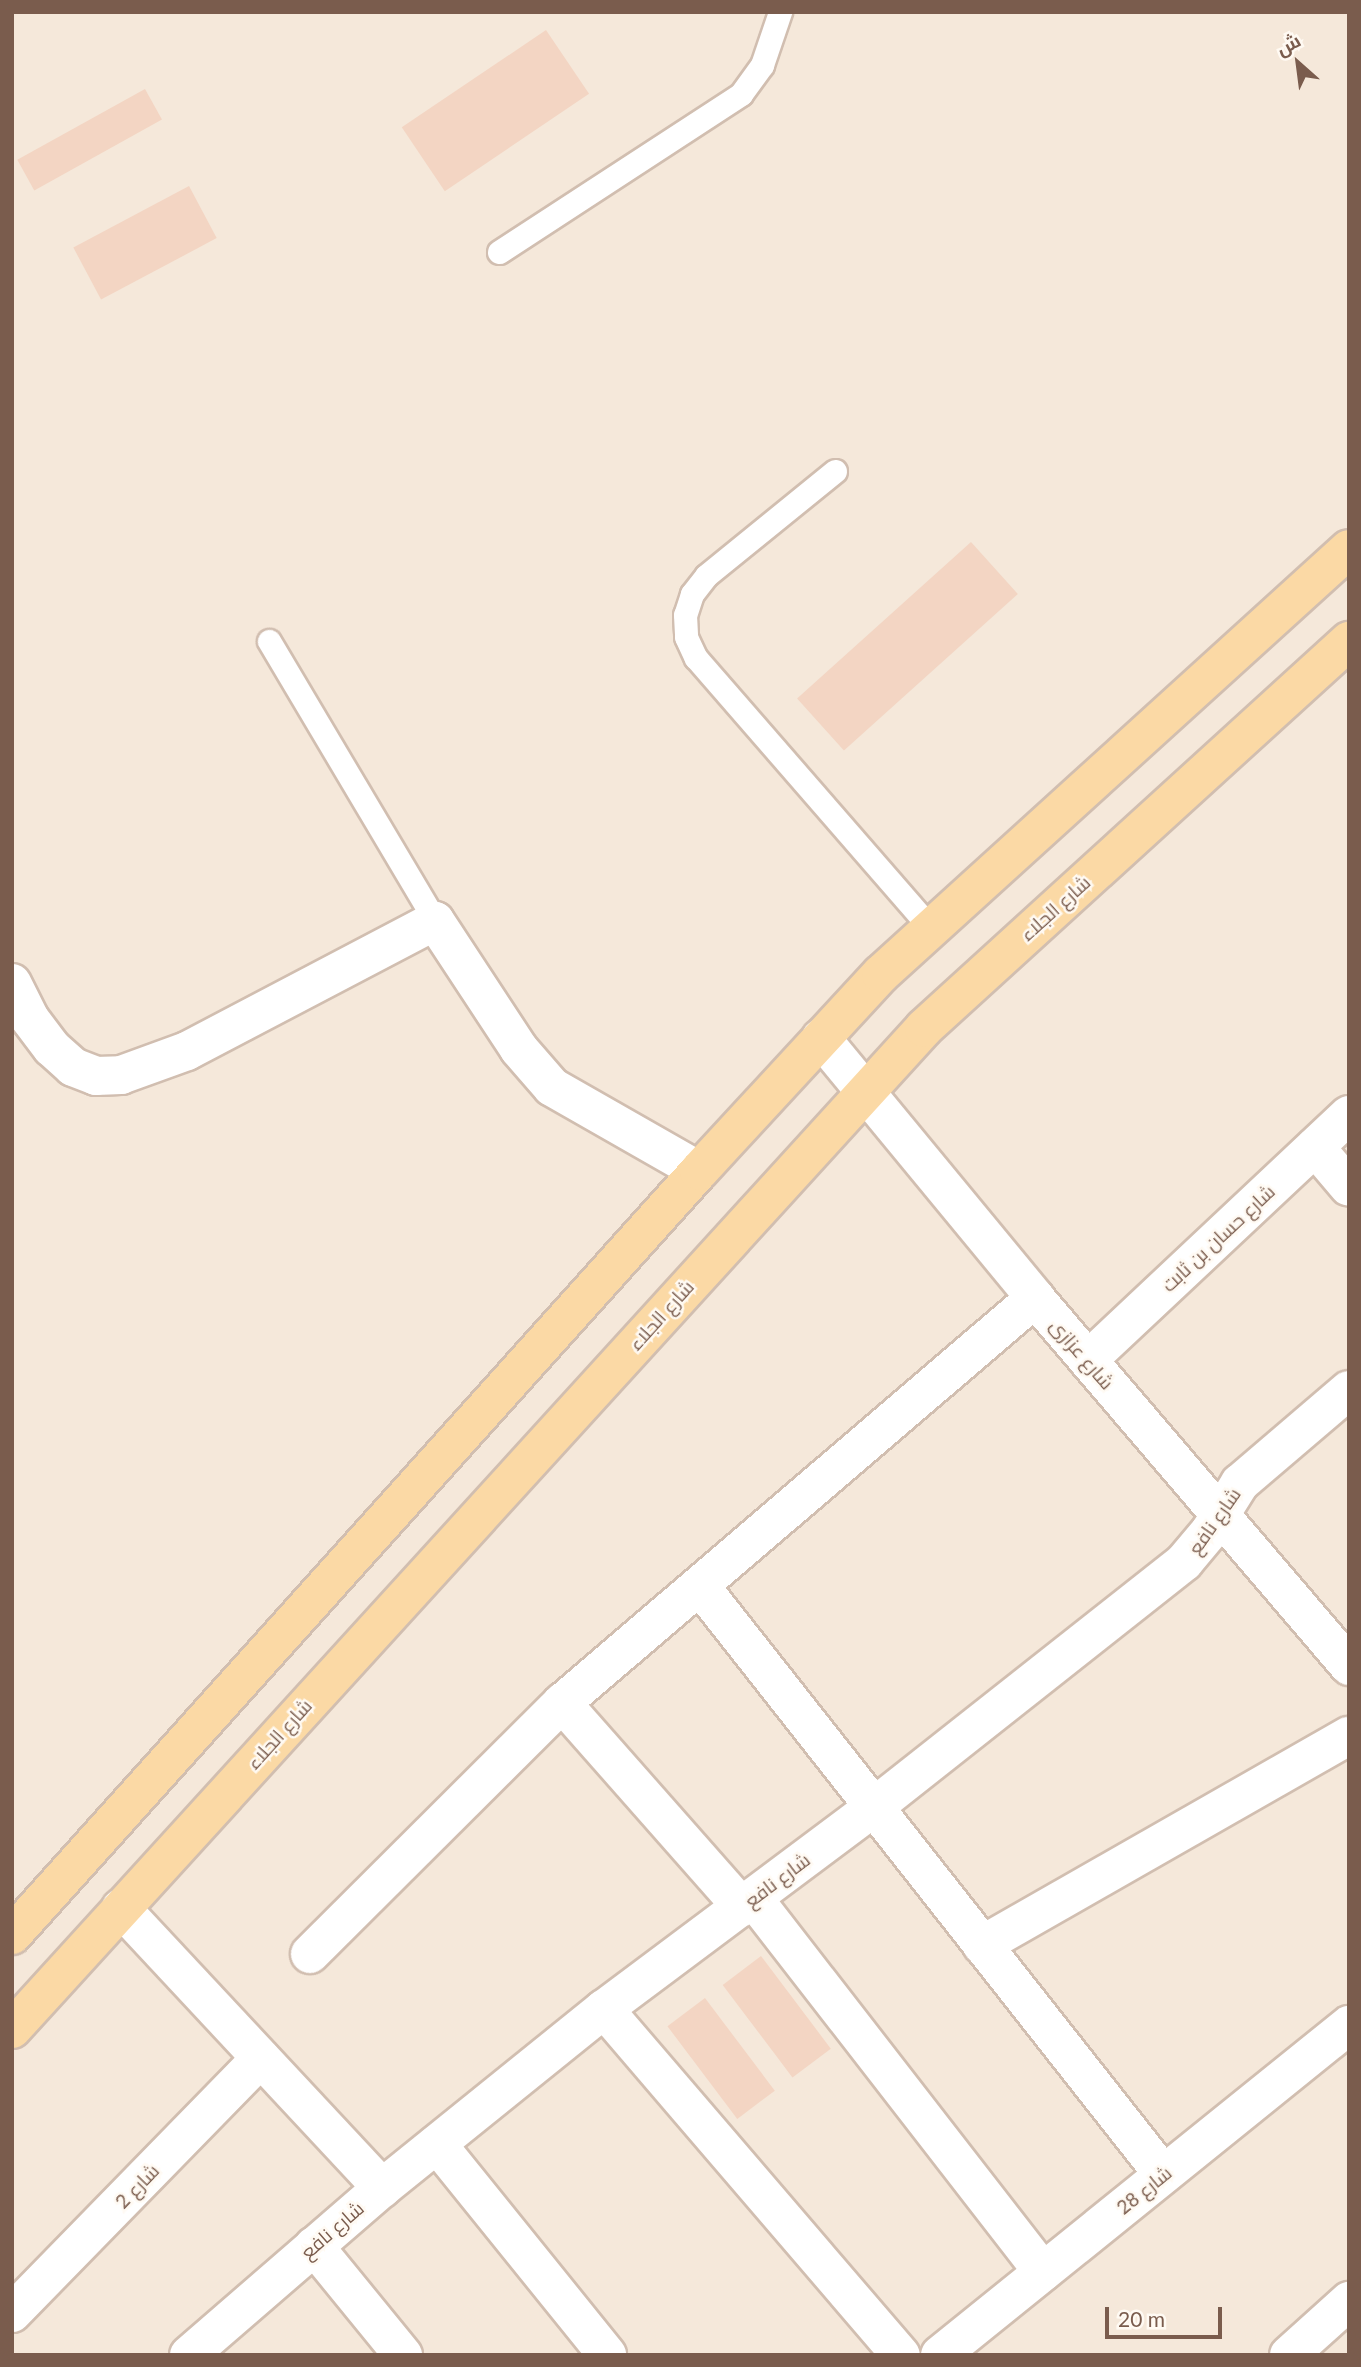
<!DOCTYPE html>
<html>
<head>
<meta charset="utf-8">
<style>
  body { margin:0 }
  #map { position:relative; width:1361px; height:2367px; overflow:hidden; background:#fdf6ec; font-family:Lato,Cairo,sans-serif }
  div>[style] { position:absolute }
  .residential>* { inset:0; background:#f5e8da; transform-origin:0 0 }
  .building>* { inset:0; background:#f3d5c3; transform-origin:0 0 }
  .roads { filter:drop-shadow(2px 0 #d1beb0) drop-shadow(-2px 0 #d1beb0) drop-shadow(0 2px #d1beb0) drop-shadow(0 -2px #d1beb0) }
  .lane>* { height:23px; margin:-11.5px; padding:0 11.5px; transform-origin:11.5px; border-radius:11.5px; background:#fff }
  .street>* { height:38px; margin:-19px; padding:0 19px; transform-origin:19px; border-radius:19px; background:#fff }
  .primary>* { height:38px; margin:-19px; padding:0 19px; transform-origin:19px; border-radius:19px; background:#fbd9a5 }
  span { translate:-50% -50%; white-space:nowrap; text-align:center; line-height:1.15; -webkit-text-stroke:5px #fffaf3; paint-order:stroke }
  .street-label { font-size:19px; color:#7a5c4d }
  .frame { position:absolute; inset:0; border:14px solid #7a5c4d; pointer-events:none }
  .north { position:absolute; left:1263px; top:28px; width:70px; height:70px; -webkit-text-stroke:5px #fffaf3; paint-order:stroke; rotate:332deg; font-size:19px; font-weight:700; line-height:28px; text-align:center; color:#7a5c4d }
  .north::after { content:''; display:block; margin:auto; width:24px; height:32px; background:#7a5c4d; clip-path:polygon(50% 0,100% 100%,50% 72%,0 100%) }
  .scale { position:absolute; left:1105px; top:2307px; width:117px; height:32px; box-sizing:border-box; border:4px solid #7a5c4d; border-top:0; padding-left:9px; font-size:21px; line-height:24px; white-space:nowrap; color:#7a5c4d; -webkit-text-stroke:5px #fffaf3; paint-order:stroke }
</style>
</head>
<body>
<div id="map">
  <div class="residential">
    <div style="left:12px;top:12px;width:1337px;height:2343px"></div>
  </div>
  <div class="building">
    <div style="left:546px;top:30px;width:77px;height:174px;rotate:56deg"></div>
    <div style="left:145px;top:89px;width:35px;height:146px;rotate:61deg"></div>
    <div style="left:189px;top:186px;width:59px;height:131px;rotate:62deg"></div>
    <div style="left:971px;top:542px;width:70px;height:234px;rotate:48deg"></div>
    <div style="left:761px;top:1956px;width:116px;height:48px;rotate:53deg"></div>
    <div style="left:705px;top:1998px;width:116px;height:47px;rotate:53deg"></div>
  </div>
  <div class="roads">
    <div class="lane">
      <div style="left:499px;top:252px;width:289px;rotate:-33.1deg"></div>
      <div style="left:741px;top:94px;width:36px;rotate:-54deg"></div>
      <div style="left:762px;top:65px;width:56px;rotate:-71.2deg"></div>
      <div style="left:835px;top:471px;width:166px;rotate:140.9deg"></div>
      <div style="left:706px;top:576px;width:23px;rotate:128deg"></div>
      <div style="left:692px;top:594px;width:22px;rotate:108deg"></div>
      <div style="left:685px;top:615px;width:22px;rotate:87deg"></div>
      <div style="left:686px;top:637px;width:23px;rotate:65deg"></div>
      <div style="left:696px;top:658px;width:357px;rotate:49deg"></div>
      <div style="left:269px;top:641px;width:326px;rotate:59.3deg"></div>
    </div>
    <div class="street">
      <div style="left:12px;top:983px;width:40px;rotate:63.4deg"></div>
      <div style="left:30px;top:1019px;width:36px;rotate:53deg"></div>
      <div style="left:52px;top:1048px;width:28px;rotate:42deg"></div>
      <div style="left:73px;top:1067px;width:25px;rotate:21deg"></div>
      <div style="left:96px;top:1076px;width:25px;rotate:-2deg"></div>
      <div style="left:121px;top:1075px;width:70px;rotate:-20deg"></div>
      <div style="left:187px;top:1051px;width:280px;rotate:-27.7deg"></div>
      <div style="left:435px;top:921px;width:153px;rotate:56.7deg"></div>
      <div style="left:519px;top:1049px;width:50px;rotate:49deg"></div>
      <div style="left:552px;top:1087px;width:169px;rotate:29.7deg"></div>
      <div style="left:821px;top:1038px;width:337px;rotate:50.5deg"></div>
      <div style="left:1035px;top:1298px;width:484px;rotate:49.5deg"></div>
      <div style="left:1315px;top:1147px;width:52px;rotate:49.6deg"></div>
      <div style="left:1088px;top:1360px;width:358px;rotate:-43.2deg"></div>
      <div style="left:700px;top:1586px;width:748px;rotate:51.78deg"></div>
      <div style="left:562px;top:1703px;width:272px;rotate:48.6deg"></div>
      <div style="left:753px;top:1898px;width:473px;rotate:52.2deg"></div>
      <div style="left:121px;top:1908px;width:383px;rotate:47deg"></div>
      <div style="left:982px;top:1945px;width:422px;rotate:-29.7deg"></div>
      <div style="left:310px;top:1954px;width:356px;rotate:-44.9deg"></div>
      <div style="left:562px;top:1703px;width:623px;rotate:-40.57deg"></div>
      <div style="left:604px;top:2009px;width:456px;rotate:49.4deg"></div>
      <div style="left:437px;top:2144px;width:271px;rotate:51.1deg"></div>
      <div style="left:314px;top:2246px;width:141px;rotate:50.8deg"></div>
      <div style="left:12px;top:2313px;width:356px;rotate:-45.7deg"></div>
      <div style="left:189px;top:2355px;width:255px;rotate:-40.9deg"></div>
      <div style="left:382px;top:2188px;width:285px;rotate:-38.9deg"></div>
      <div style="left:604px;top:2009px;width:337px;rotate:-36.8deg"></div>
      <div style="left:874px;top:1807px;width:395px;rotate:-38.3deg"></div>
      <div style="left:1184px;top:1562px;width:40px;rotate:-50deg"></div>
      <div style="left:1210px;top:1531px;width:57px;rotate:-58deg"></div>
      <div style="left:1240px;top:1483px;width:143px;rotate:-40.5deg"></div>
      <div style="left:940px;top:2355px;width:526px;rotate:-38.9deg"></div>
      <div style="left:1289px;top:2355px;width:81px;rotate:-42deg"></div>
    </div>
    <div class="primary">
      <div style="left:12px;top:1935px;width:1027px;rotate:-48.04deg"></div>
      <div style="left:699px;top:1171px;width:268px;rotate:-47.3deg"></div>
      <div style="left:881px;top:974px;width:632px;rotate:-42.24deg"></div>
      <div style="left:12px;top:2029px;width:1354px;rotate:-47.66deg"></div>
      <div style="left:924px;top:1028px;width:575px;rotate:-42.32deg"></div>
    </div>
  </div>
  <div class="street-label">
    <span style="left:1055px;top:908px;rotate:-42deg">شارع الجلاء</span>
    <span style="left:1218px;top:1238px;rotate:-43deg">شارع حسان بن ثابت</span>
    <span style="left:661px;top:1315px;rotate:-48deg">شارع الجلاء</span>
    <span style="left:1082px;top:1354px;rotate:49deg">شارع عزازى</span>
    <span style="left:1214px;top:1521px;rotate:-55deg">شارع نافع</span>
    <span style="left:279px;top:1734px;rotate:-48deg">شارع الجلاء</span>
    <span style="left:777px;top:1880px;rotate:-37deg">شارع نافع</span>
    <span style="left:137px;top:2186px;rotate:-46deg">شارع 2</span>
    <span style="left:1144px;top:2190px;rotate:-39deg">شارع 28</span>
    <span style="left:332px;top:2230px;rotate:-41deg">شارع نافع</span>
  </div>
  <div class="frame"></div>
  <div class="north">ش</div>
  <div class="scale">20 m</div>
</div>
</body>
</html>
